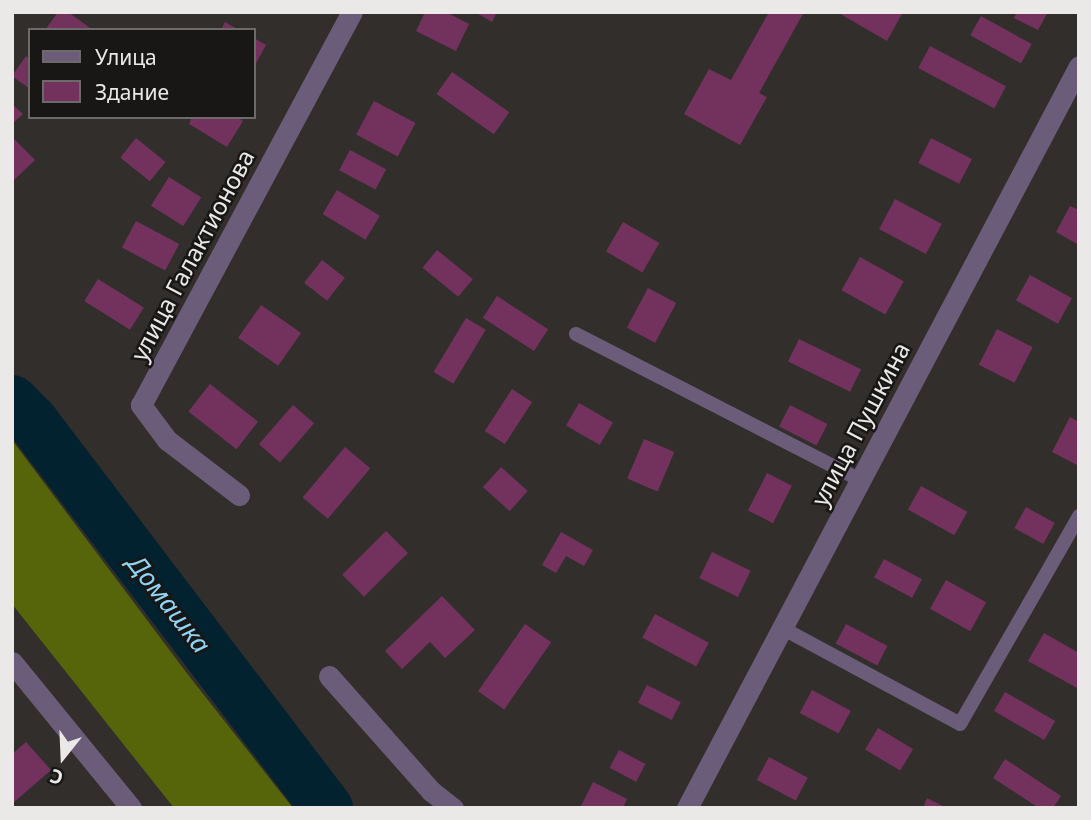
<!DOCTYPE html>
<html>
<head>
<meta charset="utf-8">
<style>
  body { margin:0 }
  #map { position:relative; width:1091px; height:820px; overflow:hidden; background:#322e2c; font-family:"Noto Sans",sans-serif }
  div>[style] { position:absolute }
  .forest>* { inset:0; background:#56640a }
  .river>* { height:52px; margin:-26px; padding:0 26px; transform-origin:26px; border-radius:26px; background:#03222f }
  .building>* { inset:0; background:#73325e; transform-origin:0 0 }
  .lane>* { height:14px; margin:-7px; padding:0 7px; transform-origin:7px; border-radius:7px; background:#6b5c79 }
  .street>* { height:21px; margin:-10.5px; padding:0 10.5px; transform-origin:10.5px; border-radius:10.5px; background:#6b5c79 }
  span { translate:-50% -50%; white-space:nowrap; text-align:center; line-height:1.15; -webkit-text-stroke:5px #181716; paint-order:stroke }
  .street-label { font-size:24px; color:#ebe9e7 }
  .water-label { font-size:26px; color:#91d5f6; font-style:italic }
  .frame { position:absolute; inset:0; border:14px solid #ebe9e7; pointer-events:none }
  .legend { position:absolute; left:28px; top:28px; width:228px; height:91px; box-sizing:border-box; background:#181716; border:2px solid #6c6b6a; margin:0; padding:9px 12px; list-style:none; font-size:21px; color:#ebe9e7 }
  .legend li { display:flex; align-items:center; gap:14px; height:35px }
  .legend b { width:35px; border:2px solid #6c6b6a }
  .north { position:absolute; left:28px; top:722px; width:70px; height:70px; -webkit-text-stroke:5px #181716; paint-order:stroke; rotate:198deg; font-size:19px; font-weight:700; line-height:28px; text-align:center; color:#ebe9e7 }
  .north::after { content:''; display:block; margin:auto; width:24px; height:32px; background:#ebe9e7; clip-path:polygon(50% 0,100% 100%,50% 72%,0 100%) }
</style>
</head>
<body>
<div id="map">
  <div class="forest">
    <div style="clip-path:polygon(12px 440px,189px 676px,293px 808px,174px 808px,12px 604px)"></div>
  </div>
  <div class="river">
    <div style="left:12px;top:401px;width:28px;rotate:45deg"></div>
    <div style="left:32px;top:421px;width:487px;rotate:52.7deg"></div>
  </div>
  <div class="building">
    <div style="clip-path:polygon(58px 12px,68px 12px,93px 30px,45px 30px)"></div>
    <div style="clip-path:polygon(425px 12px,446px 12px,469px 24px,456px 51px,416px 31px)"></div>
    <div style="clip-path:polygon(475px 12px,497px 12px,492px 22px)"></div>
    <div style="clip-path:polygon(769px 12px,804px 12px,759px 93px,767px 97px,740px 145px,684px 114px,709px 69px,731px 80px)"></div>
    <div style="clip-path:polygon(837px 12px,903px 12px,887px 41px)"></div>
    <div style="clip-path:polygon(1017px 12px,1048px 12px,1038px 30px,1014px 18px)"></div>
    <div style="left:981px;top:16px;width:58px;height:22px;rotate:29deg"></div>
    <div style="clip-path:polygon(225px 22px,239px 30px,221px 30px)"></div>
    <div style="clip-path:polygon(254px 38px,266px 45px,254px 67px)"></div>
    <div style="left:930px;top:46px;width:86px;height:25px;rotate:28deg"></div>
    <div style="clip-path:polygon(26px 56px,30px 59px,30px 89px,12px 76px)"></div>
    <div style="left:452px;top:72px;width:70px;height:27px;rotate:35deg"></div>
    <div style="left:374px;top:101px;width:47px;height:38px;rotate:28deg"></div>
    <div style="clip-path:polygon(12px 104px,23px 114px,12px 124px)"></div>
    <div style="clip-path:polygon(192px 117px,237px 117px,243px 121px,227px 147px,189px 124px)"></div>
    <div style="clip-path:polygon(12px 137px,35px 160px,12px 182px)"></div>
    <div style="left:136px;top:138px;width:38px;height:25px;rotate:39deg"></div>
    <div style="left:931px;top:138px;width:46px;height:28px;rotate:27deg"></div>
    <div style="left:350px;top:150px;width:41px;height:23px;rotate:28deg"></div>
    <div style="left:169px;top:177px;width:38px;height:34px;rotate:32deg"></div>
    <div style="left:337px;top:190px;width:50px;height:28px;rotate:31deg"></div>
    <div style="left:895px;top:199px;width:53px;height:34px;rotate:28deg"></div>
    <div style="clip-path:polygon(1070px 206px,1079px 210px,1079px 245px,1056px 232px)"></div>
    <div style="left:136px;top:221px;width:49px;height:30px;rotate:28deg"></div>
    <div style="left:623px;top:222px;width:42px;height:34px;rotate:30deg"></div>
    <div style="left:437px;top:250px;width:46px;height:23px;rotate:39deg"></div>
    <div style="left:860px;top:257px;width:50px;height:38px;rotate:29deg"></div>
    <div style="left:322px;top:260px;width:29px;height:29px;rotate:38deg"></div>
    <div style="left:1030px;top:275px;width:48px;height:29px;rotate:29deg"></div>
    <div style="left:98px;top:279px;width:54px;height:26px;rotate:32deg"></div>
    <div style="left:648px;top:288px;width:32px;height:45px;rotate:28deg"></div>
    <div style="left:497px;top:296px;width:61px;height:26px;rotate:33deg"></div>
    <div style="left:261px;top:305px;width:49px;height:40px;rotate:35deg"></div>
    <div style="left:466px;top:318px;width:23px;height:63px;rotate:31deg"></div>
    <div style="left:997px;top:329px;width:40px;height:40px;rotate:27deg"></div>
    <div style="left:799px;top:339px;width:69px;height:25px;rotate:26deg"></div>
    <div style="left:210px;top:384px;width:61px;height:35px;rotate:38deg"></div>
    <div style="left:512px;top:389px;width:24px;height:50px;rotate:33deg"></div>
    <div style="left:579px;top:403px;width:39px;height:26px;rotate:30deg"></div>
    <div style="left:293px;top:405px;width:28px;height:52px;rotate:41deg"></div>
    <div style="left:790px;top:405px;width:42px;height:24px;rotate:27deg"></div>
    <div style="clip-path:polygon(1070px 417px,1079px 422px,1079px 466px,1052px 452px)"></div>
    <div style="left:644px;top:439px;width:33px;height:43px;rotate:23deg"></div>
    <div style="left:345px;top:447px;width:33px;height:66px;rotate:40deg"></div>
    <div style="left:501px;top:467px;width:36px;height:27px;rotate:42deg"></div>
    <div style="left:767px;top:473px;width:28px;height:42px;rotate:27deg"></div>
    <div style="left:921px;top:486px;width:53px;height:27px;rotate:29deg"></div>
    <div style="left:1026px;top:507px;width:33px;height:24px;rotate:29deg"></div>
    <div style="left:386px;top:531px;width:31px;height:62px;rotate:45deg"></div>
    <div style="clip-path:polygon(561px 532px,593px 550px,584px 566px,566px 556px,556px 573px,542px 565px)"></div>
    <div style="left:712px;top:552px;width:43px;height:29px;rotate:26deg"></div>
    <div style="left:884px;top:559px;width:43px;height:21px;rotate:28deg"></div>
    <div style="left:946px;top:580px;width:46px;height:33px;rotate:29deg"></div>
    <div style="clip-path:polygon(442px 596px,475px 630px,445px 658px,430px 642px,402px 669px,385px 651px)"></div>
    <div style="left:655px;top:614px;width:61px;height:27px;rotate:28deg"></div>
    <div style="left:525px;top:624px;width:32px;height:82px;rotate:35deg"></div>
    <div style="left:846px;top:624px;width:47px;height:22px;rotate:28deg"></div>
    <div style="clip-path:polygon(1044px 633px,1079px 653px,1079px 689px,1028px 661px)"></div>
    <div style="left:647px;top:685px;width:38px;height:20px;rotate:27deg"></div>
    <div style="left:812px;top:690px;width:44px;height:26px;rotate:28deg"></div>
    <div style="left:1005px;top:692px;width:58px;height:22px;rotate:30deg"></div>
    <div style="left:878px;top:728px;width:41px;height:25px;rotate:31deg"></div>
    <div style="clip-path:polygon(26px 742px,51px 770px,12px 804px,12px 754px)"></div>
    <div style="left:619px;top:750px;width:30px;height:20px;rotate:28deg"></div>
    <div style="left:769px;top:757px;width:44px;height:26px;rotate:28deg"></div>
    <div style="clip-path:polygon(1005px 759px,1061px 796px,1053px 808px,1039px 808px,993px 778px)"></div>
    <div style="clip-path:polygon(593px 782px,627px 799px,623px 808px,580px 808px)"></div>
    <div style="clip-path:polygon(927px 798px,947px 808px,923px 808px)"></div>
  </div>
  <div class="lane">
    <div style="left:576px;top:334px;width:319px;rotate:27.2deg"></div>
    <div style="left:782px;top:628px;width:202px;rotate:28.3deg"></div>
    <div style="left:960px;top:724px;width:240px;rotate:-60.2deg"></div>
  </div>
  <div class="street">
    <div style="left:239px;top:495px;width:91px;rotate:-142.6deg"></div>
    <div style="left:167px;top:440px;width:44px;rotate:-126.6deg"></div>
    <div style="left:141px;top:405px;width:446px;rotate:-61.8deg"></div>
    <div style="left:12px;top:662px;width:188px;rotate:50.8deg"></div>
    <div style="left:329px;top:676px;width:154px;rotate:48.4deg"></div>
    <div style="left:431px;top:791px;width:28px;rotate:38deg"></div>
    <div style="left:687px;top:808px;width:839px;rotate:-62.15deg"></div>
  </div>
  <div class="street-label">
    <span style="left:192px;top:255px;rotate:-62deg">улица Галактионова</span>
    <span style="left:860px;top:424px;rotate:-62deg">улица Пушкина</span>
  </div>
  <div class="water-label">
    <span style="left:169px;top:604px;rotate:52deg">Домашка</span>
  </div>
  <div class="frame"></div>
  <ul class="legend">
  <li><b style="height:9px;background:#6b5c79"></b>Улица</li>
  <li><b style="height:19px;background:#73325e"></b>Здание</li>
  </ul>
  <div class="north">С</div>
</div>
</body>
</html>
